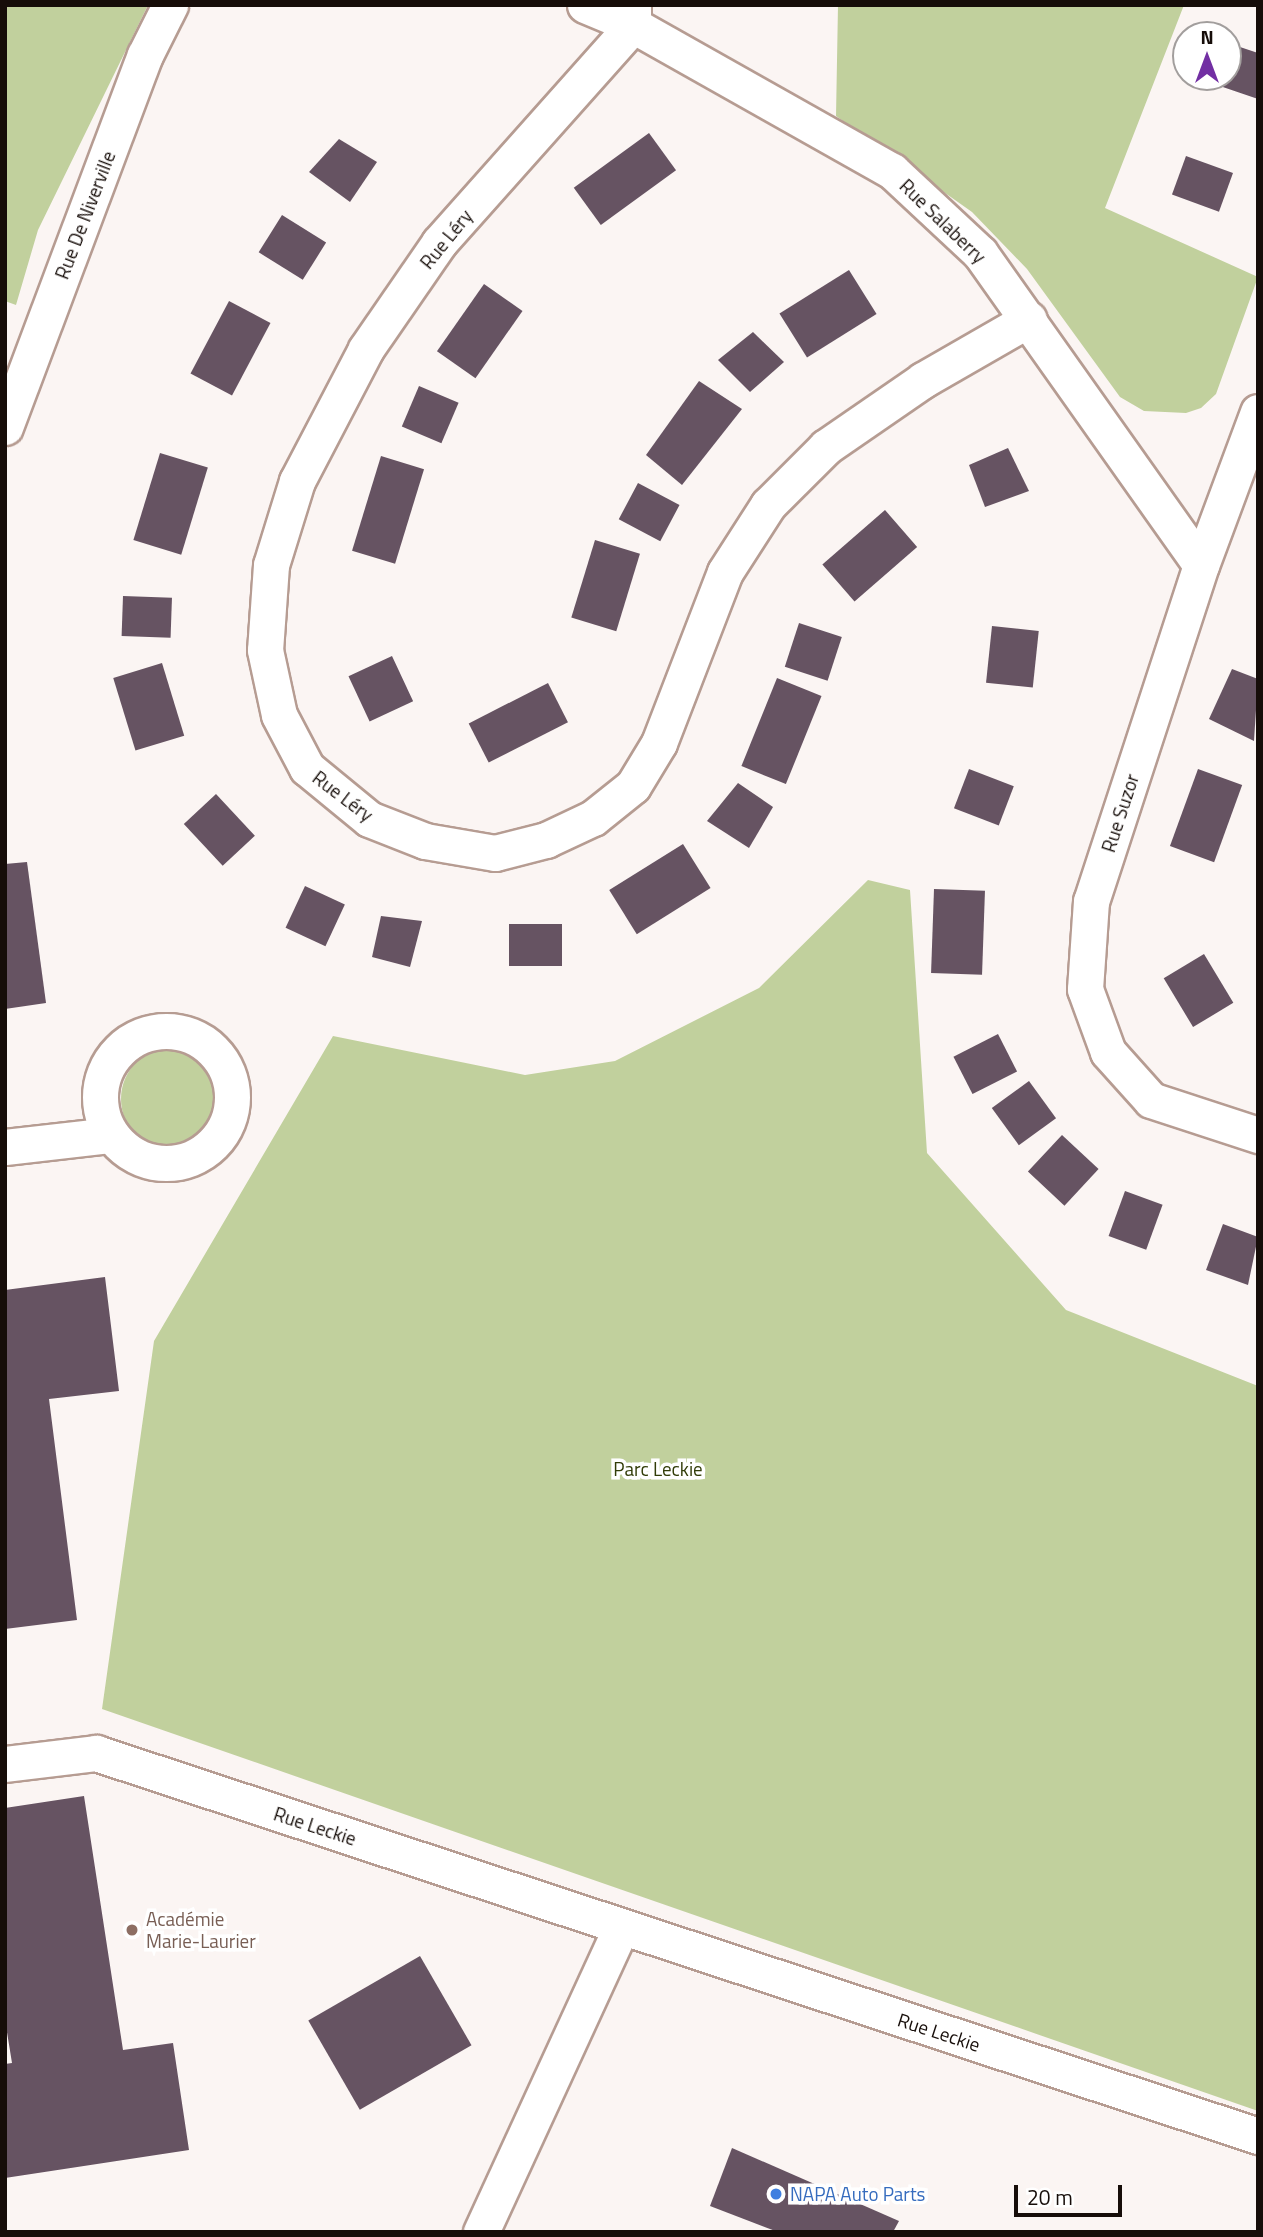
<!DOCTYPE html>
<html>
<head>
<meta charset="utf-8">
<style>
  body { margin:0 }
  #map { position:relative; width:1263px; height:2237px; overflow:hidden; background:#fbf5f3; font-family:"Titillium Web",sans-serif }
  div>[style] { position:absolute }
  .green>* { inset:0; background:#c1d09d }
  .round { border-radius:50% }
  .building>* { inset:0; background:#665362; transform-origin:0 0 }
  .roads { filter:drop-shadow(2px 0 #b69c92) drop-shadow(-2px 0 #b69c92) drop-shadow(0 2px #b69c92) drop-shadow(0 -2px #b69c92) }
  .street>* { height:35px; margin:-17.5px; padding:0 17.5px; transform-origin:17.5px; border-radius:17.5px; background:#fff }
  .street>.ring { margin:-17.5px; padding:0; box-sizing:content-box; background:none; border:35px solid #fff; border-radius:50% }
  .dots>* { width:19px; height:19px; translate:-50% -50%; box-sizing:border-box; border:4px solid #fff; border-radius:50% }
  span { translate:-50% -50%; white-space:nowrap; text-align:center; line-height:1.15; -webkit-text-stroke:7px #fff; paint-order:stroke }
  .street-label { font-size:19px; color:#160d09 }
  .park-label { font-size:19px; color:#313c08 }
  .education-label { font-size:19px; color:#785e54 }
  .left { translate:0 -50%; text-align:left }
  .shop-label { font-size:19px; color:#366cbe }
  .frame { position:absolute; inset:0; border:7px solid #160d09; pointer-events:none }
  .north { position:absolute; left:1172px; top:21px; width:70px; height:70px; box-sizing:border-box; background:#fff; border:2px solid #a29e9d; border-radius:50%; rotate:0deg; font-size:19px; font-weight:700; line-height:28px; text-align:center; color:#160d09 }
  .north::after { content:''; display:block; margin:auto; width:24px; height:32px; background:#722fa3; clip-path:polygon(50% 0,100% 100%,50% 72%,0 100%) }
  .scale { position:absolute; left:1014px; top:2185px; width:108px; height:32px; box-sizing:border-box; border:4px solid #160d09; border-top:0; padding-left:9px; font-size:21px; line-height:24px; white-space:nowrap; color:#160d09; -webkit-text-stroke:5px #fff; paint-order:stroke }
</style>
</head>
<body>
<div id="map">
  <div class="green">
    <div style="clip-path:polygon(5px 5px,148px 5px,38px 230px,16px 305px,5px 301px)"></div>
    <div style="clip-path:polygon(838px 5px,1184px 5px,1105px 208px,1258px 277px,1216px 394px,1201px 408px,1186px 413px,1144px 411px,1120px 397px,1027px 269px,972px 212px,836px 116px)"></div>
    <div style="clip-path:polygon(868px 880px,910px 890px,927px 1153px,1066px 1310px,1258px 1386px,1258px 2111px,102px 1709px,154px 1341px,333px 1036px,525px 1075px,615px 1061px,759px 988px)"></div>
    <div class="round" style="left:121px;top:1047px;width:104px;height:104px"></div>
  </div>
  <div class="building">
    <div style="clip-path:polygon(1228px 43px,1258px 53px,1258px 99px,1214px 84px,1216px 77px,1228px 77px)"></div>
    <div style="left:649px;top:133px;width:46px;height:93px;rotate:54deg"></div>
    <div style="clip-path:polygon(339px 139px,377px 162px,350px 202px,309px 172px)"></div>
    <div style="left:1186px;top:156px;width:50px;height:41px;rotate:20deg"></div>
    <div style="left:282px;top:215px;width:52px;height:44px;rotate:32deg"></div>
    <div style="left:849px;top:270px;width:52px;height:82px;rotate:58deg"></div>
    <div style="left:484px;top:284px;width:47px;height:82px;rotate:35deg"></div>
    <div style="left:229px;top:301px;width:47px;height:82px;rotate:28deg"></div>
    <div style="clip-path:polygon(753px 332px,784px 362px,750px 392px,718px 360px)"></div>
    <div style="clip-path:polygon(699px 381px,742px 409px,682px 485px,646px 455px)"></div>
    <div style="left:419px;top:386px;width:43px;height:44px;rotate:23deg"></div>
    <div style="clip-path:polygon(1008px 448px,1029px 491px,985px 507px,969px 465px)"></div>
    <div style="left:160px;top:453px;width:50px;height:91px;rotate:17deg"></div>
    <div style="left:381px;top:456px;width:45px;height:99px;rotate:17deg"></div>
    <div style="left:638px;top:483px;width:47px;height:41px;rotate:28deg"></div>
    <div style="left:885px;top:510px;width:49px;height:83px;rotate:49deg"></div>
    <div style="left:595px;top:540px;width:47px;height:81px;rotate:17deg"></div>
    <div style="left:123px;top:596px;width:49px;height:40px;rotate:2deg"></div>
    <div style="left:799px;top:623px;width:45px;height:46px;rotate:18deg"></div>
    <div style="left:992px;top:626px;width:47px;height:57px;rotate:6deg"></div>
    <div style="left:392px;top:656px;width:50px;height:48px;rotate:65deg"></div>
    <div style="left:162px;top:663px;width:76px;height:51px;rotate:73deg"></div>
    <div style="clip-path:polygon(1232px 669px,1258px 679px,1254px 741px,1209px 719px)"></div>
    <div style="left:777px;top:678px;width:48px;height:95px;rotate:22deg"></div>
    <div style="left:548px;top:683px;width:44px;height:89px;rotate:63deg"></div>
    <div style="left:969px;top:769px;width:48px;height:42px;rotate:21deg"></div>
    <div style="left:1198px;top:769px;width:47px;height:82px;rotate:20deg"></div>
    <div style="clip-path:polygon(738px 783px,773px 807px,749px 848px,707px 821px)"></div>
    <div style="left:216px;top:794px;width:57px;height:44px;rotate:47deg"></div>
    <div style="left:683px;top:844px;width:52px;height:87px;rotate:58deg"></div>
    <div style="clip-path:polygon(27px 862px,46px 1003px,5px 1009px,5px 864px)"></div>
    <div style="left:305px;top:886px;width:44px;height:46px;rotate:25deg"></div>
    <div style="left:934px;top:889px;width:51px;height:84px;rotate:2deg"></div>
    <div style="clip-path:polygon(381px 916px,422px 921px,410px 967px,372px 957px)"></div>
    <div style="left:562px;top:924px;width:42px;height:53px;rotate:90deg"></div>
    <div style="left:1204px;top:954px;width:57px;height:47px;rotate:59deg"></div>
    <div style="left:998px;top:1034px;width:42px;height:50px;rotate:63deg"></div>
    <div style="left:1029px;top:1081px;width:46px;height:46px;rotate:54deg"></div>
    <div style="left:1062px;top:1135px;width:50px;height:50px;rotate:43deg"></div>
    <div style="left:1125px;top:1191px;width:40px;height:48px;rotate:20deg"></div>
    <div style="clip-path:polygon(1223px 1224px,1258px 1237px,1248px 1285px,1206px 1270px)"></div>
    <div style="clip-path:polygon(105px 1277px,119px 1391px,49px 1399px,77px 1620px,5px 1629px,5px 1290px)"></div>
    <div style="clip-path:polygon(84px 1796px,123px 2050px,173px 2043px,189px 2150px,5px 2178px,5px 2064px,12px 2063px,5px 2020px,5px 1808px)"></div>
    <div style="left:420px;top:1956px;width:103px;height:129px;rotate:60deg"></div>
    <div style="clip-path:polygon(732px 2148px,899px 2221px,893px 2232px,778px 2232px,710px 2206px)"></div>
  </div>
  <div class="roads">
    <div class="street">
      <div style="left:585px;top:5px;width:52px;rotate:22.6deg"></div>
      <div style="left:633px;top:25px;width:292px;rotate:131.7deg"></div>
      <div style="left:439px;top:243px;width:129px;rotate:124.6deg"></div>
      <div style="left:366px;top:349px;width:149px;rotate:117.6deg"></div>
      <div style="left:297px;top:481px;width:88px;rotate:107.2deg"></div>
      <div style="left:271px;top:565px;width:85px;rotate:94deg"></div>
      <div style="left:265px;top:650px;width:66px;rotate:77.8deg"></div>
      <div style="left:279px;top:715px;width:60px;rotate:62.2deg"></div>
      <div style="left:307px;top:768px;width:80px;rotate:39.4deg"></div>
      <div style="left:369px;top:819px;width:60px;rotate:21.4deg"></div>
      <div style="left:425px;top:841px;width:71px;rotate:9.7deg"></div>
      <div style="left:495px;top:853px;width:53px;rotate:-14.3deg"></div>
      <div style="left:546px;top:840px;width:52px;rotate:-25.1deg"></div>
      <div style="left:593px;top:818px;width:51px;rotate:-38.7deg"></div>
      <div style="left:633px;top:786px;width:50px;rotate:-58.8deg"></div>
      <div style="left:659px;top:743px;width:183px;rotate:-68.9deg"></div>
      <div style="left:725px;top:572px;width:80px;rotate:-57.3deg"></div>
      <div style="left:768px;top:505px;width:82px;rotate:-45deg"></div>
      <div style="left:826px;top:447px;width:118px;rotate:-34.6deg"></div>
      <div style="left:923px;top:380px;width:122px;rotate:-29.9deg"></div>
      <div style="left:633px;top:5px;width:20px;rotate:90deg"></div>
      <div style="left:633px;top:25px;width:297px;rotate:29.4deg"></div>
      <div style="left:892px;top:171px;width:120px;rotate:43deg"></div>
      <div style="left:980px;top:253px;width:382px;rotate:54.7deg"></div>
      <div style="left:1258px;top:412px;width:163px;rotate:110.4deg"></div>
      <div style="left:1201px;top:565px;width:354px;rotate:108.1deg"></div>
      <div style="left:1091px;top:901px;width:88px;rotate:93.9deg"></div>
      <div style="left:1085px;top:989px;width:67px;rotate:69.9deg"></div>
      <div style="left:1108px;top:1052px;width:64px;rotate:48.1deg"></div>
      <div style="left:1151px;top:1100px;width:113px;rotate:18.1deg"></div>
      <div style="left:5px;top:427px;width:397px;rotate:-69.4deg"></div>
      <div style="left:145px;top:55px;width:56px;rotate:-63.4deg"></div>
      <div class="ring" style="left:100px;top:1031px;width:97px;height:97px"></div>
      <div style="left:5px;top:1147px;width:107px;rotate:-6.5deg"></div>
      <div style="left:5px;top:1764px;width:92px;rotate:-6.9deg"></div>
      <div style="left:96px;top:1753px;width:1223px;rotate:18.24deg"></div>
      <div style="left:481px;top:2232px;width:336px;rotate:-65.3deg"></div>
    </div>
  </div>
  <div class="dots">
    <div style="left:132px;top:1930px;background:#8d6e63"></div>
    <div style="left:776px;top:2194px;background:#3f7fe0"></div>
  </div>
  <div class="street-label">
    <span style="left:85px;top:215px;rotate:-69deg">Rue De Niverville</span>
    <span style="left:943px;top:221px;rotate:44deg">Rue Salaberry</span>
    <span style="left:446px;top:239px;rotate:-51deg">Rue Léry</span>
    <span style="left:343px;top:796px;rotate:37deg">Rue Léry</span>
    <span style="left:1120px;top:813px;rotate:-72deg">Rue Suzor</span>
    <span style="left:315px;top:1826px;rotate:18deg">Rue Leckie</span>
    <span style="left:939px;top:2032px;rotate:18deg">Rue Leckie</span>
  </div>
  <div class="park-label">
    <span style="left:658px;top:1469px">Parc Leckie</span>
  </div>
  <div class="education-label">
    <span class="left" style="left:146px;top:1930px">Académie<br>Marie-Laurier</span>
  </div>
  <div class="shop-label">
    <span class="left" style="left:790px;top:2194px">NAPA Auto Parts</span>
  </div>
  <div class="frame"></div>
  <div class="north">N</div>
  <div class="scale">20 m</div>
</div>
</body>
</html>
